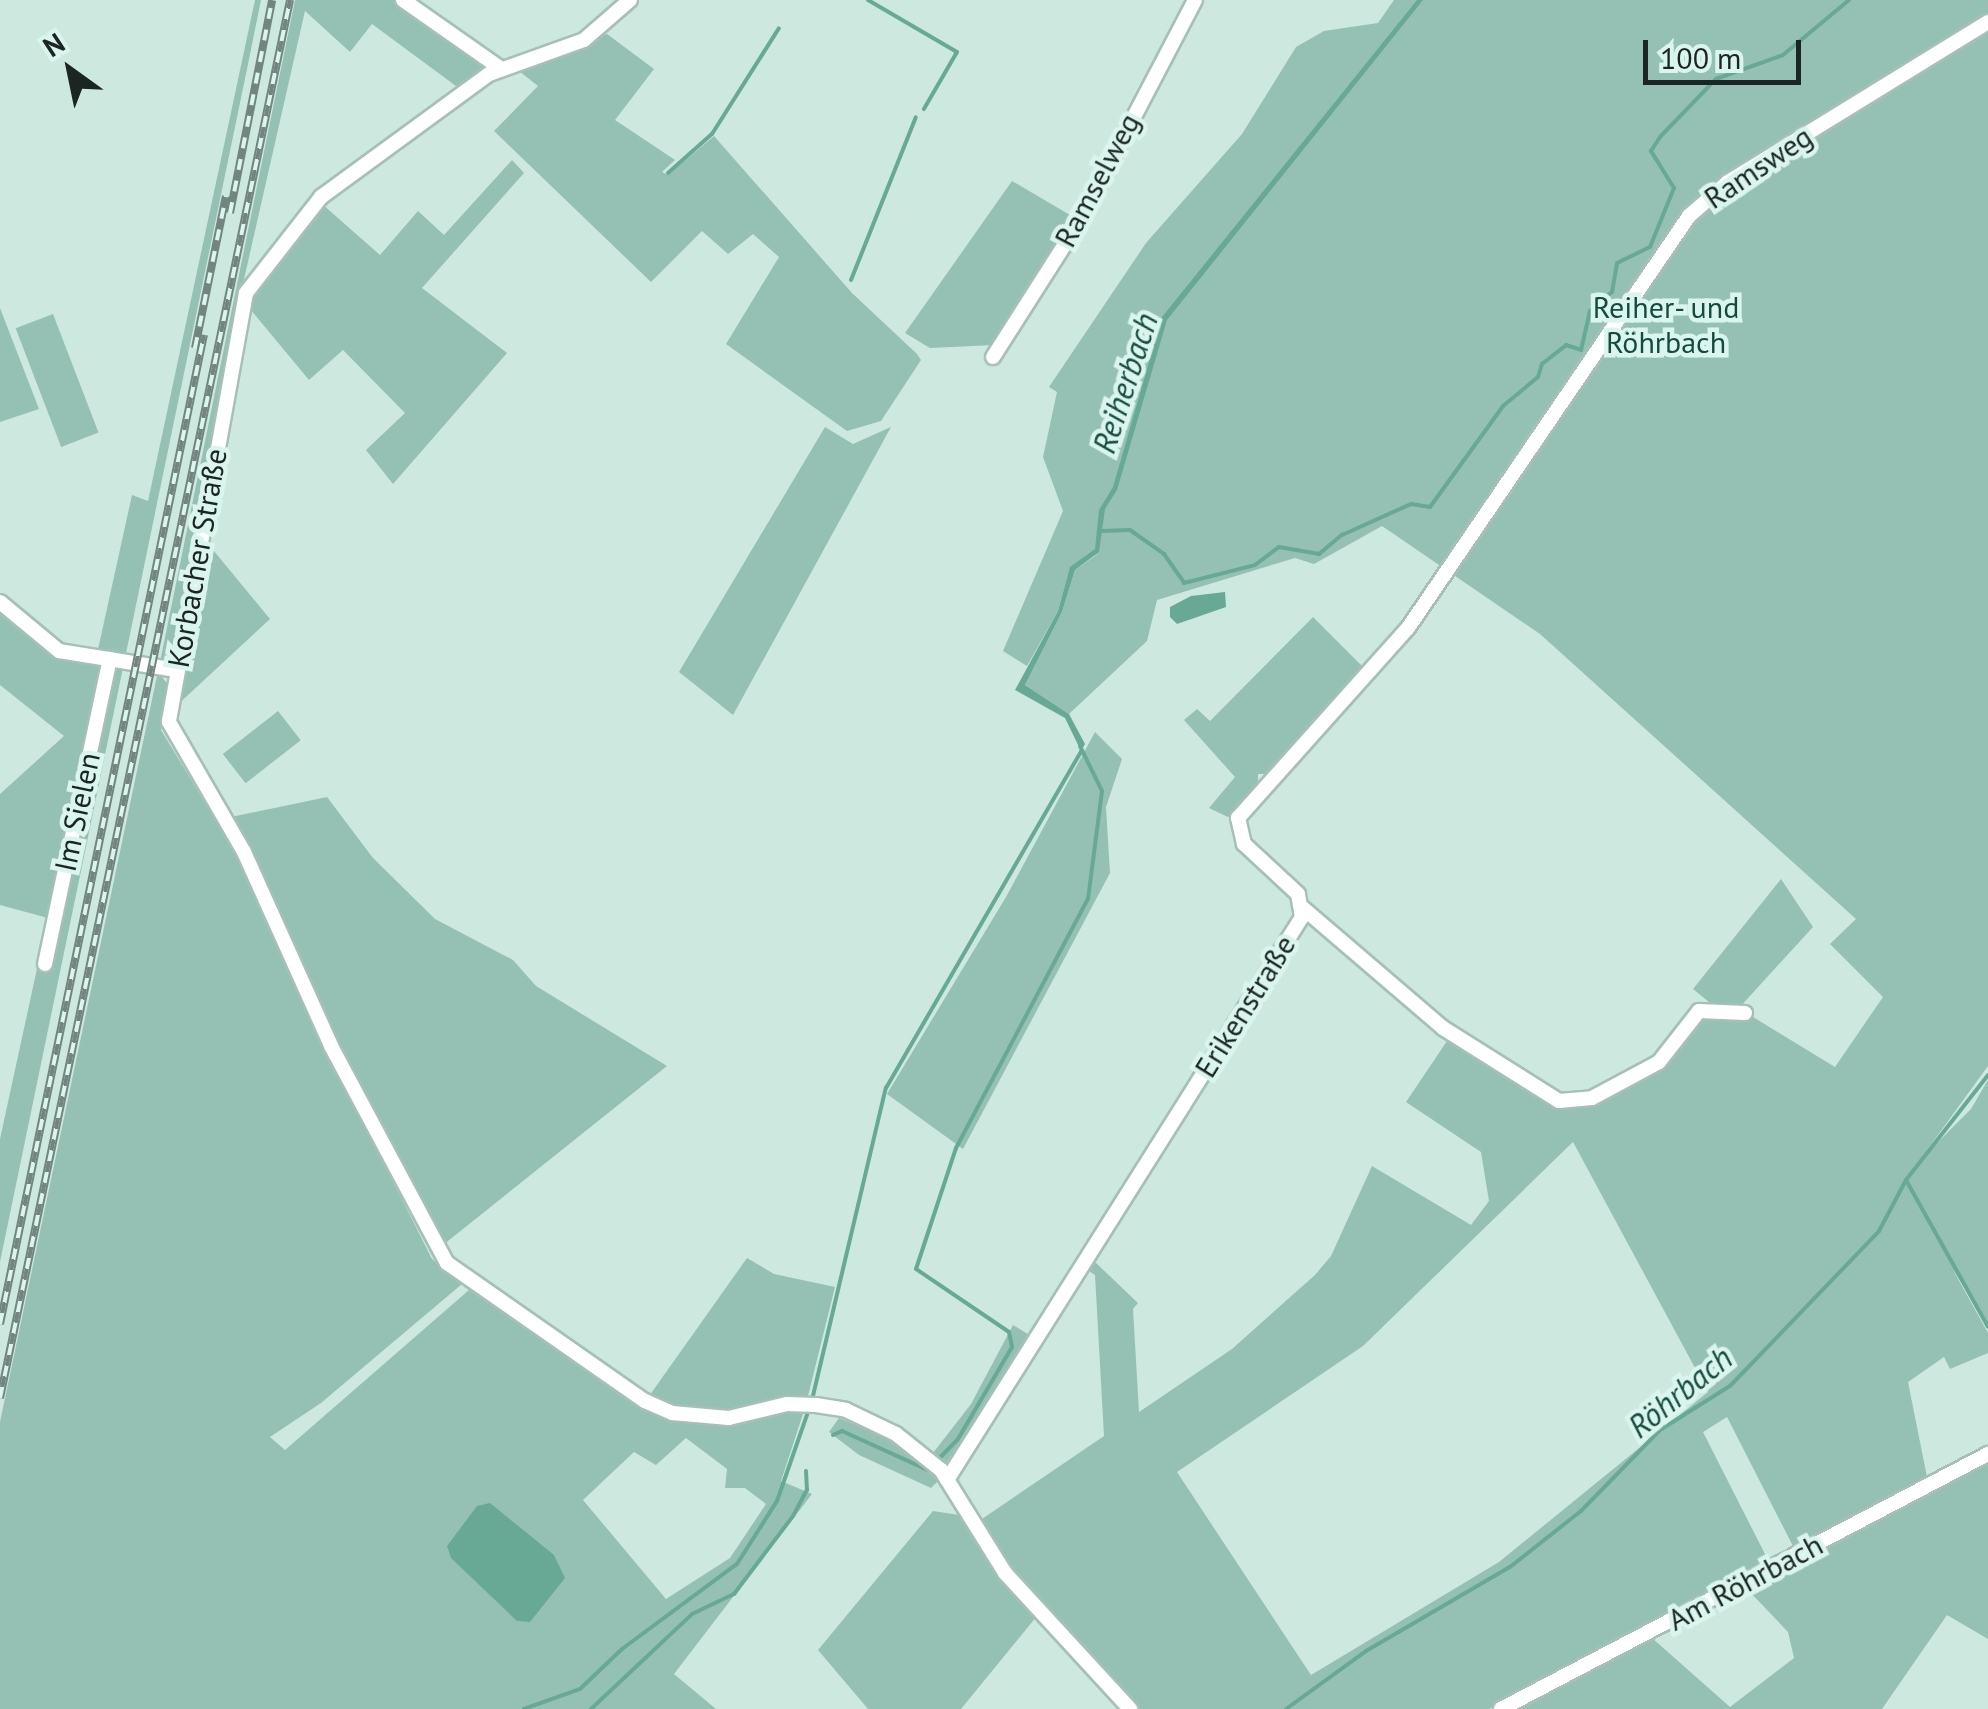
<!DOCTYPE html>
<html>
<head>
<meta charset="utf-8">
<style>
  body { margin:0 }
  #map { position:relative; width:1988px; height:1709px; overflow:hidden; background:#cde8df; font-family:"PT Sans",sans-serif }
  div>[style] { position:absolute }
  .green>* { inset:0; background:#95c1b4; transform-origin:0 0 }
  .water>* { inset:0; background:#68a996 }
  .stream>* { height:4px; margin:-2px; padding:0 2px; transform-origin:2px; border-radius:2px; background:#68a996 }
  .roads { filter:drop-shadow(2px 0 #a6c0b8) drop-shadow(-2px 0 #a6c0b8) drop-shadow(0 2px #a6c0b8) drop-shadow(0 -2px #a6c0b8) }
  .minor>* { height:14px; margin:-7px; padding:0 7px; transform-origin:7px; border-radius:7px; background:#fff }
  .rail>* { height:8px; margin-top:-4px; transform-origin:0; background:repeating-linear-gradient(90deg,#daf5ed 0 11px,#72857f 0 22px); box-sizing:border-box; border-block:2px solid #72857f }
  span { translate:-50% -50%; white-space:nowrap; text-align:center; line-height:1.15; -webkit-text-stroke:9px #daf5ed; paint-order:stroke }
  .street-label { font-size:30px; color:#1b2522 }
  .park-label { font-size:30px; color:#144b3e }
  .water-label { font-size:32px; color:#164c40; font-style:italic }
  .north { position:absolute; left:20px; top:20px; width:100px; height:100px; -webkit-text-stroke:8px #daf5ed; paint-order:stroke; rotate:327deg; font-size:28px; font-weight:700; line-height:40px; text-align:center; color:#1b2522 }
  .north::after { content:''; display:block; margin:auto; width:35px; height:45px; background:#1b2522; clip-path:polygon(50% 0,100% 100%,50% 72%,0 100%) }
  .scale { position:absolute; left:1643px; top:40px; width:158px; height:45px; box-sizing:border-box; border:5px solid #1b2522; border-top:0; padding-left:12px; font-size:30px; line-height:35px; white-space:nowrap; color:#1b2522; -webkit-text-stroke:8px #daf5ed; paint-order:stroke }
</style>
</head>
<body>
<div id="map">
  <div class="green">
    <div style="clip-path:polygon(255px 0,261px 0,247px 69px,0 1262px,0 1139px,48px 918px,0 905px,0 794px,64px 736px,0 685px,0 609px,59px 656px,95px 663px,132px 495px,148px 501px)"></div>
    <div style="clip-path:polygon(295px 0,397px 0,493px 65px,460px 89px,372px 24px,350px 52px,305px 11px,237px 310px,175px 656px,160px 662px)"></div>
    <div style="clip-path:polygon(evenodd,1394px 0,1988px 0,1988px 1066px,1919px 1161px,1971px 1109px,1988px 1080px,1988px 1325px,1952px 1268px,1988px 1333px,1988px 1353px,1950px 1369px,1944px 1357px,1908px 1382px,1927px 1477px,1794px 1548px,1727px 1417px,1703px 1432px,1769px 1562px,1489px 1709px,1140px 1709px,1010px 1568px,979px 1521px,1104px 1436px,1095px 1275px,1089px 1271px,1095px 1262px,1138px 1303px,1133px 1309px,1139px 1412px,1232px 1349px,1315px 1275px,1331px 1256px,1372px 1166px,1471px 1225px,1489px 1201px,1481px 1152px,1406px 1102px,1449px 1038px,1557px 1106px,1662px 1065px,1700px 1014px,1748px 1014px,1835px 1067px,1883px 997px,1830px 944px,1856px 919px,1540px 634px,1382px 526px,1314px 564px,1295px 558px,1157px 600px,1147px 641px,1069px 714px,1025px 685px,1062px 612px,1075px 570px,1099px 553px,1070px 568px,1058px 611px,1027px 666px,1003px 651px,1063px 511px,1043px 457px,1057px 392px,1049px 387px,1146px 243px,1242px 134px,1296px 47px,1324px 31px,1378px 23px,1394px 0,1573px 1142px,1708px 1392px,1499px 1562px,1311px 1675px,1177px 1472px,1363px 1346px,1573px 1142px)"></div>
    <div style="clip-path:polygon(607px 34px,654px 69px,615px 120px,675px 160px,662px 172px,668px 175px,714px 136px,852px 293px,917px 354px,921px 360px,881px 421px,847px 431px,726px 344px,779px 257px,753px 234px,728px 254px,702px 231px,651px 282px,494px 131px,538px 86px,514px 67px)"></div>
    <div style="clip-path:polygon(512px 160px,524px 173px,422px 288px,507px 353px,393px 484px,366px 450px,405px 413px,343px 350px,309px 380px,245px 303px,322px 204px,380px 255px,418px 211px,444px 235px)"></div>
    <div style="clip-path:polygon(1012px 181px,1075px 218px,994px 345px,930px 348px,905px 333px)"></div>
    <div style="clip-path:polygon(0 308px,39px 409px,0 422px)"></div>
    <div style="left:53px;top:314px;width:127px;height:40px;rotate:69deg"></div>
    <div style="clip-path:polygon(825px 427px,853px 444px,891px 427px,733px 715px,679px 672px)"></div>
    <div style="clip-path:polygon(204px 539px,270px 619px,174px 708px)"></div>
    <div style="clip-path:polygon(1313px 617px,1367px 671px,1271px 774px,1258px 774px,1258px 789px,1228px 817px,1209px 808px,1235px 777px,1184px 720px,1197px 709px,1210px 721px)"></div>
    <div style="clip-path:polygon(evenodd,158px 671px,170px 688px,161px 730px,247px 872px,327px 1051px,432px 1259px,462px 1284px,321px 1403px,270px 1437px,285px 1450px,469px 1290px,642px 1406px,747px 1258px,774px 1274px,835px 1287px,807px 1400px,788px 1408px,805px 1408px,781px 1481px,812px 1494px,674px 1674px,716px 1709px,0 1709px,0 1422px,158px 671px,686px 1438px,727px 1469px,725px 1488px,745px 1488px,766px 1504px,730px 1558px,666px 1599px,583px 1500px,634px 1452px,656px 1465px,686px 1438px)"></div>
    <div style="left:278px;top:711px;width:37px;height:70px;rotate:52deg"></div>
    <div style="clip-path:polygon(1095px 732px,1122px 759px,1106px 807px,1110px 873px,963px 1149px,887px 1094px,1006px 897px)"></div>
    <div style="clip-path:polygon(327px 797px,373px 858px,435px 919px,513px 960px,536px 986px,667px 1066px,443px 1245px,337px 1045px,231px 817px)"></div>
    <div style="clip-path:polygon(1781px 879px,1813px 927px,1739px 1008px,1715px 1007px,1693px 989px)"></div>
    <div style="clip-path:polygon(1013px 1325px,1031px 1336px,945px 1465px,933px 1453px,971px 1404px)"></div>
    <div style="clip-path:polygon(839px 1418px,895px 1440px,940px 1479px,931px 1488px,859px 1455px,829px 1432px)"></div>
    <div style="clip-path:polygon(1988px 1462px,1988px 1639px,1947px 1615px,1882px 1709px,1516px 1709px,1652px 1638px,1730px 1707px,1794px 1658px,1788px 1632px,1748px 1590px)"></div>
    <div style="clip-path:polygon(933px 1511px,959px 1515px,998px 1574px,1037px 1616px,961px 1709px,868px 1709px,818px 1650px)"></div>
  </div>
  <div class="water">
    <div style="clip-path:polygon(1417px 0,1423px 0,1167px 320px,1117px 490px,1105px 509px,1099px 552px,1075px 570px,1062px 612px,1025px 685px,1069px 714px,1085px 744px,1081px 751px,1065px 718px,1015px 690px,1058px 611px,1070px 567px,1095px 549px,1099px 510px,1113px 487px,1162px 317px)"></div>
    <div style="clip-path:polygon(1225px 592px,1226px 607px,1177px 624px,1170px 617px,1170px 607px,1191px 596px)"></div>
    <div style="clip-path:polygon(490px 1503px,554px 1555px,565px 1578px,530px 1622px,517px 1621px,451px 1558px,447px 1546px,477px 1506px)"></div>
  </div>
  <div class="stream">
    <div style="left:868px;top:0;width:103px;rotate:30.3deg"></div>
    <div style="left:957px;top:52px;width:66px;rotate:120.1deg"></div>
    <div style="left:668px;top:173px;width:59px;rotate:-41.6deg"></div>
    <div style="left:712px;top:134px;width:125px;rotate:-57.7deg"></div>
    <div style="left:851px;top:280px;width:175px;rotate:-68.3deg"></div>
    <div style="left:1101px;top:531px;width:29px;rotate:-2deg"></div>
    <div style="left:1130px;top:530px;width:42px;rotate:35.2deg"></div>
    <div style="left:1164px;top:554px;width:35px;rotate:55deg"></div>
    <div style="left:1184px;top:583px;width:73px;rotate:-14.2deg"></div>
    <div style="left:1255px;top:565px;width:30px;rotate:-37deg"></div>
    <div style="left:1279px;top:547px;width:41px;rotate:9.9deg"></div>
    <div style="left:1319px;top:554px;width:30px;rotate:-40deg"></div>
    <div style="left:1342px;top:535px;width:76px;rotate:-24.2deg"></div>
    <div style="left:1411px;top:504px;width:19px;rotate:9deg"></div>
    <div style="left:1430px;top:507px;width:125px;rotate:-54.1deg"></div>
    <div style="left:1503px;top:406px;width:45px;rotate:-39.6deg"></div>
    <div style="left:1538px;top:377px;width:14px;rotate:-73deg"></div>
    <div style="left:1542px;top:364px;width:31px;rotate:-38deg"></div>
    <div style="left:1566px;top:345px;width:16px;rotate:18deg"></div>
    <div style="left:1581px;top:350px;width:40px;rotate:-77deg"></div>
    <div style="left:1590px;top:311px;width:29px;rotate:-41deg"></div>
    <div style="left:1612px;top:292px;width:29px;rotate:-80deg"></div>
    <div style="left:1617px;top:263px;width:37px;rotate:-26deg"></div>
    <div style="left:1650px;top:247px;width:64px;rotate:-67.9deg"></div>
    <div style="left:1674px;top:188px;width:44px;rotate:-121.9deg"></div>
    <div style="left:1651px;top:151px;width:17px;rotate:-57deg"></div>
    <div style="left:1660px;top:137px;width:81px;rotate:-46deg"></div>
    <div style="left:1716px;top:79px;width:71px;rotate:-19.7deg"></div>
    <div style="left:1783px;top:55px;width:86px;rotate:-39.8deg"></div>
    <div style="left:1906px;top:1180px;width:168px;rotate:60.8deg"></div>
    <div style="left:812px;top:1400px;width:321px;rotate:-76.7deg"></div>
    <div style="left:886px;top:1088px;width:389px;rotate:-59.9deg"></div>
    <div style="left:833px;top:1435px;width:10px;rotate:-24deg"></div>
    <div style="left:842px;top:1431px;width:94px;rotate:24.4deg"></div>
    <div style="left:928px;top:1470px;width:43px;rotate:-45.9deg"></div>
    <div style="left:958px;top:1439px;width:107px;rotate:-59.6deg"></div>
    <div style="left:1012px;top:1347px;width:15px;rotate:-101deg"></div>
    <div style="left:1009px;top:1332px;width:112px;rotate:-145.9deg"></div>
    <div style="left:916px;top:1269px;width:127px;rotate:-71.7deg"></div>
    <div style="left:956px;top:1148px;width:282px;rotate:-62.1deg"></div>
    <div style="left:1088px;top:899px;width:109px;rotate:-82.6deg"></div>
    <div style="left:1102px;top:791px;width:50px;rotate:-116.1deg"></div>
    <div style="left:524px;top:1709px;width:59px;rotate:-19.7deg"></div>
    <div style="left:580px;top:1689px;width:58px;rotate:-43.6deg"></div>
    <div style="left:622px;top:1649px;width:143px;rotate:-36.5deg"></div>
    <div style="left:737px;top:1564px;width:75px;rotate:-57.6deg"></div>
    <div style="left:777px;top:1501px;width:97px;rotate:-70.8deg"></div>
    <div style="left:591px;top:1709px;width:139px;rotate:-43.2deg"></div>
    <div style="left:692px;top:1614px;width:47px;rotate:-25.5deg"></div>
    <div style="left:734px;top:1594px;width:98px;rotate:-52.9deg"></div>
    <div style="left:793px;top:1516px;width:30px;rotate:-62deg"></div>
    <div style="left:807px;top:1490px;width:19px;rotate:-93deg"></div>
    <div style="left:1286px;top:1709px;width:99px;rotate:-35.9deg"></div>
    <div style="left:1366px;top:1651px;width:167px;rotate:-30.3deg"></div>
    <div style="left:1510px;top:1567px;width:90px;rotate:-38.3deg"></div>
    <div style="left:1581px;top:1511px;width:113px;rotate:-45.7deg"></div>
    <div style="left:1660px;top:1430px;width:83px;rotate:-32.2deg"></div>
    <div style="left:1730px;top:1386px;width:215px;rotate:-46.1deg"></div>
    <div style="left:1879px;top:1231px;width:58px;rotate:-62.1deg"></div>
    <div style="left:1906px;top:1180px;width:133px;rotate:-52deg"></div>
  </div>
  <div class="roads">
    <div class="minor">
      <div style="left:403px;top:0;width:118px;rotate:35deg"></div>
      <div style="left:630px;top:0;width:61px;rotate:139deg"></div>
      <div style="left:584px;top:40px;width:101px;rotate:160.3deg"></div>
      <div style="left:489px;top:74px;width:208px;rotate:143.8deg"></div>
      <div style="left:321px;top:197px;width:122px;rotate:128deg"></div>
      <div style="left:246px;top:293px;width:436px;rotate:100.2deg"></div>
      <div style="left:169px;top:722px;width:150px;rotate:60deg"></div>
      <div style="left:244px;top:852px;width:213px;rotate:65.8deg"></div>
      <div style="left:331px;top:1046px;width:246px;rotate:61.9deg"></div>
      <div style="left:447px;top:1263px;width:241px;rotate:34.9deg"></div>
      <div style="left:645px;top:1401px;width:30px;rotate:24deg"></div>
      <div style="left:672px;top:1413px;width:57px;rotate:5deg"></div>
      <div style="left:729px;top:1418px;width:60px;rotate:-13.6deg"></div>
      <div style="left:787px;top:1404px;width:29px;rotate:2deg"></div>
      <div style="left:816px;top:1405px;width:30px;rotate:9deg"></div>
      <div style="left:846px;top:1410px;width:55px;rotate:25.6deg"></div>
      <div style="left:896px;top:1434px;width:58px;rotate:38.7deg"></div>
      <div style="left:941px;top:1470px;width:121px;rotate:58.1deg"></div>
      <div style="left:1005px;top:1573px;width:185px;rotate:47.4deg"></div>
      <div style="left:993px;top:357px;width:160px;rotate:-57.5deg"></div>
      <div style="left:1079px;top:222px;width:250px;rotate:-62.4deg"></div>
      <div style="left:0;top:602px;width:77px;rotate:39.7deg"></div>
      <div style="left:59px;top:651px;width:119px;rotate:9.2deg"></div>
      <div style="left:1303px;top:908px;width:184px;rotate:40.6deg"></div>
      <div style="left:1443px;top:1028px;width:137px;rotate:32.2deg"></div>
      <div style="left:1559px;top:1101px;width:33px;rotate:-5deg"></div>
      <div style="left:1592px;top:1098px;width:76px;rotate:-28.2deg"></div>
      <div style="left:1659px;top:1062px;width:65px;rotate:-51.9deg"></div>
      <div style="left:1699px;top:1011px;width:46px;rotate:2.5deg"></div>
      <div style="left:45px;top:964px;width:312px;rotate:-78deg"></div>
      <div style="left:947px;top:1480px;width:666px;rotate:-57.77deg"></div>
      <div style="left:1302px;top:917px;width:23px;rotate:-100deg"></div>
      <div style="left:1298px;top:894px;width:74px;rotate:-137.2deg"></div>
      <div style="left:1244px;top:844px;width:27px;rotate:-103deg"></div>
      <div style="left:1238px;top:818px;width:255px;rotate:-48.2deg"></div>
      <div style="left:1408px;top:628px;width:499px;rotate:-55.7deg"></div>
      <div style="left:1689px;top:216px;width:52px;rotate:-41.1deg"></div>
      <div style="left:1728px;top:182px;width:305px;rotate:-31.6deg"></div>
      <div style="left:1501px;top:1709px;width:550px;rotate:-27.64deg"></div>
    </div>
  </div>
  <div class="rail">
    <div style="left:230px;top:213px;width:217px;rotate:-78.8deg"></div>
    <div style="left:195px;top:348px;width:155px;rotate:-78.5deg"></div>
    <div style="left:0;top:1324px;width:1010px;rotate:-78.35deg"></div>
    <div style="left:0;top:1398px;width:1428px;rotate:-78.28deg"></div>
  </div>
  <div class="street-label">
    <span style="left:1758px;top:167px;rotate:-34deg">Ramsweg</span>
    <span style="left:1097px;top:180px;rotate:-62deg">Ramselweg</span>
    <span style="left:197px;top:558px;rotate:-80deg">Korbacher Straße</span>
    <span style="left:77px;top:812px;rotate:-78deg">Im Sielen</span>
    <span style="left:1245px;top:1006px;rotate:-58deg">Erikenstraße</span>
    <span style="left:1745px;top:1582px;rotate:-28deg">Am Röhrbach</span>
  </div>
  <div class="park-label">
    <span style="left:1666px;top:324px">Reiher- und<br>Röhrbach</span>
  </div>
  <div class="water-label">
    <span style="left:1125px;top:383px;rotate:-72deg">Reiherbach</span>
    <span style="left:1680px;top:1392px;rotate:-39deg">Röhrbach</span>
  </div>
  <div class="north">N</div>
  <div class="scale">100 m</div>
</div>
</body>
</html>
